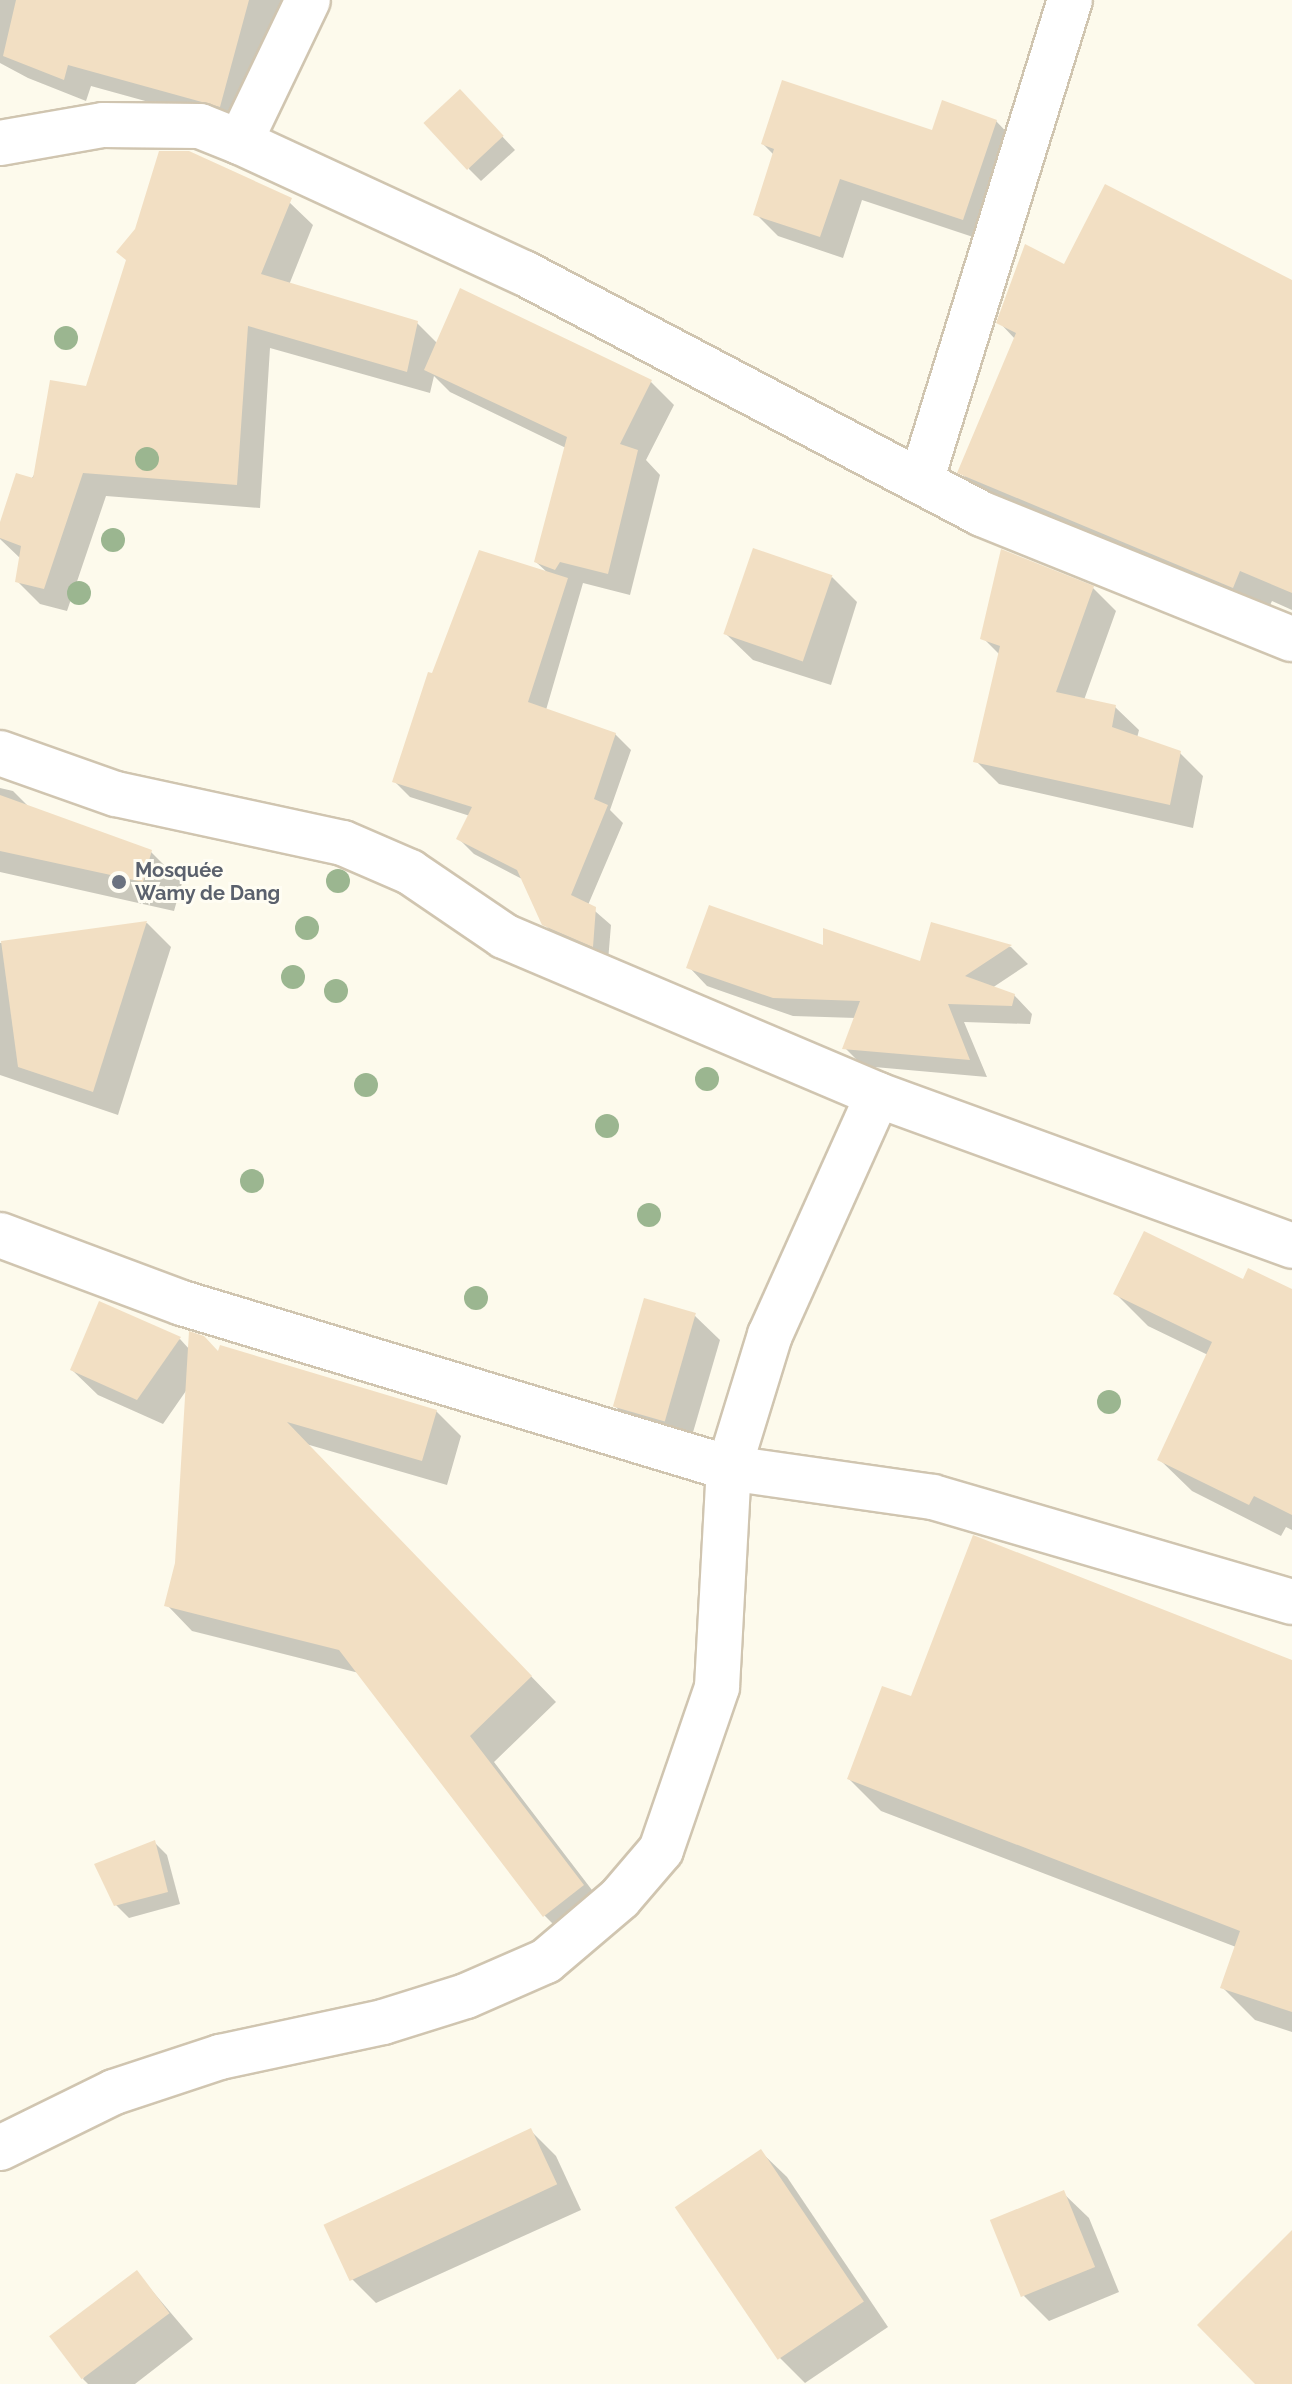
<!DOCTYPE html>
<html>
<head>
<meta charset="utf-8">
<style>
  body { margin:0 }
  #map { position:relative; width:1292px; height:2384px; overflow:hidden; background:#fdfaec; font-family:Raleway,sans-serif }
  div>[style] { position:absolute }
  .shadow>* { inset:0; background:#0003 }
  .building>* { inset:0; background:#f2dfc3; transform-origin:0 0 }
  .roads { filter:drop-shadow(2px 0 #d0c5b0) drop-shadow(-2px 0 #d0c5b0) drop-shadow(0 2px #d0c5b0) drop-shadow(0 -2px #d0c5b0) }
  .street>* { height:44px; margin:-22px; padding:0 22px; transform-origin:22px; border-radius:22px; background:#fff }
  .trees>* { width:24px; height:24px; margin:-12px; border-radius:50%; background:#9bb690 }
  .dots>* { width:22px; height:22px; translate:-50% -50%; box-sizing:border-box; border:4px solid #fffdf3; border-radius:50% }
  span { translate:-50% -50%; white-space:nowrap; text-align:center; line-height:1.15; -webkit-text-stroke:6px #fffdf3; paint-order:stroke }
  .worship-label { font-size:20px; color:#5b616d; font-weight:700 }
  .left { translate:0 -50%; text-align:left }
</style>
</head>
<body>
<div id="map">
  <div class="shadow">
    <div style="clip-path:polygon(0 0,297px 0,243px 128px,91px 86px,86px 101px,28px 78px,0 63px)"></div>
    <div style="clip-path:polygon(473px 105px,515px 150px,481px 181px,469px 169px)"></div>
    <div style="clip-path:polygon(996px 121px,1018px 144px,985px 241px,862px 200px,843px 258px,778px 236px,756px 214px,774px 155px,763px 144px,933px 132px)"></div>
    <div style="clip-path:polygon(289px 202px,313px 225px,289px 285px,417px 323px,438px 344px,651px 382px,674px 405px,646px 460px,660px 475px,630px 595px,583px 583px,546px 710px,615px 734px,631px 750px,610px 810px,623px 823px,588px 905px,611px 925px,608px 961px,560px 940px,544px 924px,524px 880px,474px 854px,459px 839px,470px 816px,410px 797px,394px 781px,433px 676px,549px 574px,536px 562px,566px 448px,450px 392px,434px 376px,430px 393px,270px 348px,260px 508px,106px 496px,67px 611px,40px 604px,17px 581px,21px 559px,0 539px,0 529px,88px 389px)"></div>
    <div style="clip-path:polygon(1065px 266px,1292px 283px,1292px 610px,1272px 601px,1264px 618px,991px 504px,960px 472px,1015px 339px,999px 322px)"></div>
    <div style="clip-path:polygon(832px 577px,857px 602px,831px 685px,753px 660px,727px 635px)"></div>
    <div style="clip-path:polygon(1093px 588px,1116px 611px,1084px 700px,1115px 707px,1139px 730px,1137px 738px,1180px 753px,1203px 776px,1193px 828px,999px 784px,976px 761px,1000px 655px,983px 638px)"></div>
    <div style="clip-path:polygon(0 788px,13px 791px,31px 809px,151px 852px,182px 883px,174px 911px,0 872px)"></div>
    <div style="clip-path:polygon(147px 923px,171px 947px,118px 1115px,0 1075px,0 943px)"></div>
    <div style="clip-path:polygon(932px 924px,1011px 947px,1028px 964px,992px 988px,1014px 995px,1032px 1014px,1030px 1024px,964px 1022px,987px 1077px,863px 1066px,845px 1048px,856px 1018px,793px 1016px,707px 986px,689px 967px,825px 948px,921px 964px)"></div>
    <div style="clip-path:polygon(1244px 1282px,1292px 1292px,1292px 1530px,1286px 1527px,1281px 1536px,1192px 1491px,1159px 1459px,1208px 1355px,1148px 1326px,1116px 1294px)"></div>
    <div style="clip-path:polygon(694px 1315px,720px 1340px,689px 1446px,640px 1432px,615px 1406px)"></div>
    <div style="clip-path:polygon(180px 1339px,190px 1350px,436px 1411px,461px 1436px,447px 1485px,306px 1444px,556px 1702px,494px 1762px,608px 1911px,570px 1941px,545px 1916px,359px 1673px,192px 1631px,167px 1605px,177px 1563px,188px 1388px,163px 1424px,98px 1395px,72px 1370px)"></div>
    <div style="clip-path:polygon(1292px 1663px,1292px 2032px,1255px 2020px,1223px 1988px,1236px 1947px,881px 1811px,849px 1779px,912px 1699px)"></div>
    <div style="clip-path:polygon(154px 1842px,167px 1855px,180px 1904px,129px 1918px,116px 1905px)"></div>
    <div style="clip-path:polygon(530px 2130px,556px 2156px,581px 2210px,376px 2303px,351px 2278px)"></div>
    <div style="clip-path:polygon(761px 2152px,787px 2177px,888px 2327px,805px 2383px,780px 2358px,678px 2208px)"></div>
    <div style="clip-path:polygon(1063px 2193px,1089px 2218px,1119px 2292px,1049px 2321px,1024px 2296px)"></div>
    <div style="clip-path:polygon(137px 2273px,193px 2339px,135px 2384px,88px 2384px,83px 2379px)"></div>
  </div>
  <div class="building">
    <div style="clip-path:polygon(16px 0,249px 0,220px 107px,68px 65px,64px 80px,3px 56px)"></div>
    <div style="clip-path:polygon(782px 80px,932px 130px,942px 100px,997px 120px,963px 220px,840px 179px,820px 237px,753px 215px,774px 149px,761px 144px)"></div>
    <div style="left:460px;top:89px;width:64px;height:50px;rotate:47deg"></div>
    <div style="clip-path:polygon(159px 151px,189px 151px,292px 198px,261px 274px,418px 321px,407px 372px,248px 326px,237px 485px,83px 473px,44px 589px,15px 582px,21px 546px,0 538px,0 522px,16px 473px,33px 478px,50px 380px,86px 386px,126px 260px,116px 252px,135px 229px)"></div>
    <div style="clip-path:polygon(1105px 184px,1292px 280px,1292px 593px,1240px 571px,1233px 588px,957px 473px,1016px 333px,996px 323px,1025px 244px,1064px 264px)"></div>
    <div style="clip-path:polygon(460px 288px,652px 380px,620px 444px,638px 450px,608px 574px,560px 562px,555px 570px,534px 562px,567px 437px,424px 370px)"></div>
    <div style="left:753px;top:548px;width:84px;height:91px;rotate:19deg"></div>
    <div style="clip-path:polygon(1001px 549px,1094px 586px,1056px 692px,1116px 705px,1112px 727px,1181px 751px,1170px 805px,973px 762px,1000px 646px,980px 639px)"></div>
    <div style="clip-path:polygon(479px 550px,568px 578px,528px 702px,616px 733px,594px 799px,608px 805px,571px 895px,596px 907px,593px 947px,542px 925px,517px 870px,456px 839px,472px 807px,392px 782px,428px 672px,432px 673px)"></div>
    <div style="clip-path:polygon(0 795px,152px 850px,143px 882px,0 851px)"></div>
    <div style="clip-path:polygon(709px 905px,823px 945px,823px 928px,920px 961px,931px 922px,1012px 945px,965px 976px,1015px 994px,1012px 1006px,948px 1004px,970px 1060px,842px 1049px,860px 1001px,773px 998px,686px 968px)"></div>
    <div style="clip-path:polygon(147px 921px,93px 1092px,18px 1067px,1px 941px)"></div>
    <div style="clip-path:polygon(1144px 1231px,1243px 1279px,1248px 1268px,1292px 1289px,1292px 1515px,1254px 1496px,1249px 1505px,1157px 1460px,1212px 1342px,1113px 1294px)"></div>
    <div style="left:644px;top:1298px;width:54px;height:113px;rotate:16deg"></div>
    <div style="clip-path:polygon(99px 1301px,181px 1337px,137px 1400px,70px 1370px)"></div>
    <div style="clip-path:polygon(189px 1331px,204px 1336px,218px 1351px,220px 1345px,437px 1410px,422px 1461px,287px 1422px,532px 1676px,470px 1736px,584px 1885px,543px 1917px,339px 1650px,164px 1606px,175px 1563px)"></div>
    <div style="clip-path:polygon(973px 1535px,1292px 1660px,1292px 2012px,1220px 1988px,1240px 1931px,847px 1779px,882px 1686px,911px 1696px)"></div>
    <div style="clip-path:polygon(155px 1840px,168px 1892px,114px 1906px,94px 1864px)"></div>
    <div style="left:531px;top:2128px;width:62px;height:229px;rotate:65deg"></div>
    <div style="left:761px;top:2149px;width:184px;height:104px;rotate:56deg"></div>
    <div style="left:1064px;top:2190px;width:83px;height:80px;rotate:68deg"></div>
    <div style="clip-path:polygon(1292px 2230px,1292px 2384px,1255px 2384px,1197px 2325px)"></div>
    <div style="left:137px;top:2270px;width:54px;height:110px;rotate:53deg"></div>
  </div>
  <div class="roads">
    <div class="street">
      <div style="left:240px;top:142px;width:157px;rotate:-64.4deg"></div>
      <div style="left:0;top:143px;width:105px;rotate:-9.9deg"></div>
      <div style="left:103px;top:125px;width:97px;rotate:0.6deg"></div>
      <div style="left:200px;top:126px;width:43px;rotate:21.8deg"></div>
      <div style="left:240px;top:142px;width:313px;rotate:24.8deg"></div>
      <div style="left:524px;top:273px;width:518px;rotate:27.75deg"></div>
      <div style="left:982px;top:514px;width:334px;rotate:22deg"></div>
      <div style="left:922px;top:478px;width:500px;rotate:-72.8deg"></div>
      <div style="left:0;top:753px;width:123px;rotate:19.5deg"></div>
      <div style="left:116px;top:794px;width:232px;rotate:12.2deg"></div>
      <div style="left:343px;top:843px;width:73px;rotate:23.4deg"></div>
      <div style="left:410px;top:872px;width:114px;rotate:34.2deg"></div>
      <div style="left:504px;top:936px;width:406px;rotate:23deg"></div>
      <div style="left:878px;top:1095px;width:441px;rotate:20deg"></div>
      <div style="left:0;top:1235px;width:194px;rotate:20.5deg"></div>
      <div style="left:182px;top:1303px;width:571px;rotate:16.79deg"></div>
      <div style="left:729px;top:1468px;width:206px;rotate:8.1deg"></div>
      <div style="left:933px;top:1497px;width:374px;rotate:16.3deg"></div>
      <div style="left:0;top:2148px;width:127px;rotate:-26.2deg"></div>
      <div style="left:114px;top:2092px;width:112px;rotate:-18.3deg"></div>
      <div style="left:220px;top:2057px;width:167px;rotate:-12.1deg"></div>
      <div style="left:383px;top:2022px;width:87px;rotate:-17.4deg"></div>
      <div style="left:466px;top:1996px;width:87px;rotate:-23.6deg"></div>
      <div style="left:546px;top:1961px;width:97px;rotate:-40.4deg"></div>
      <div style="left:620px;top:1898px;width:63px;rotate:-49.5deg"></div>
      <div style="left:661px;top:1850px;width:172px;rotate:-71deg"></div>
      <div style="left:717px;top:1687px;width:219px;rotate:-86.9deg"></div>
      <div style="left:729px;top:1468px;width:139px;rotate:-72.9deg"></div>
      <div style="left:770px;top:1335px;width:263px;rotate:-65.8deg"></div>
    </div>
  </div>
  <div class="trees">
    <div style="left:66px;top:338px"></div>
    <div style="left:147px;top:459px"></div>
    <div style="left:113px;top:540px"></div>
    <div style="left:79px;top:593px"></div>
    <div style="left:338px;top:881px"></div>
    <div style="left:307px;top:928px"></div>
    <div style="left:293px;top:977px"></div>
    <div style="left:336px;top:991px"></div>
    <div style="left:707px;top:1079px"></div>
    <div style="left:366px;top:1085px"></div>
    <div style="left:607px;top:1126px"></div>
    <div style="left:252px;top:1181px"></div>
    <div style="left:649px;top:1215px"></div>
    <div style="left:476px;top:1298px"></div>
    <div style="left:1109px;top:1402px"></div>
  </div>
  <div class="dots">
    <div style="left:119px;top:882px;background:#6b7280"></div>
  </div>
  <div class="worship-label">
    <span class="left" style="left:135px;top:882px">Mosquée<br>Wamy de Dang</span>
  </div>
</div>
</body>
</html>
